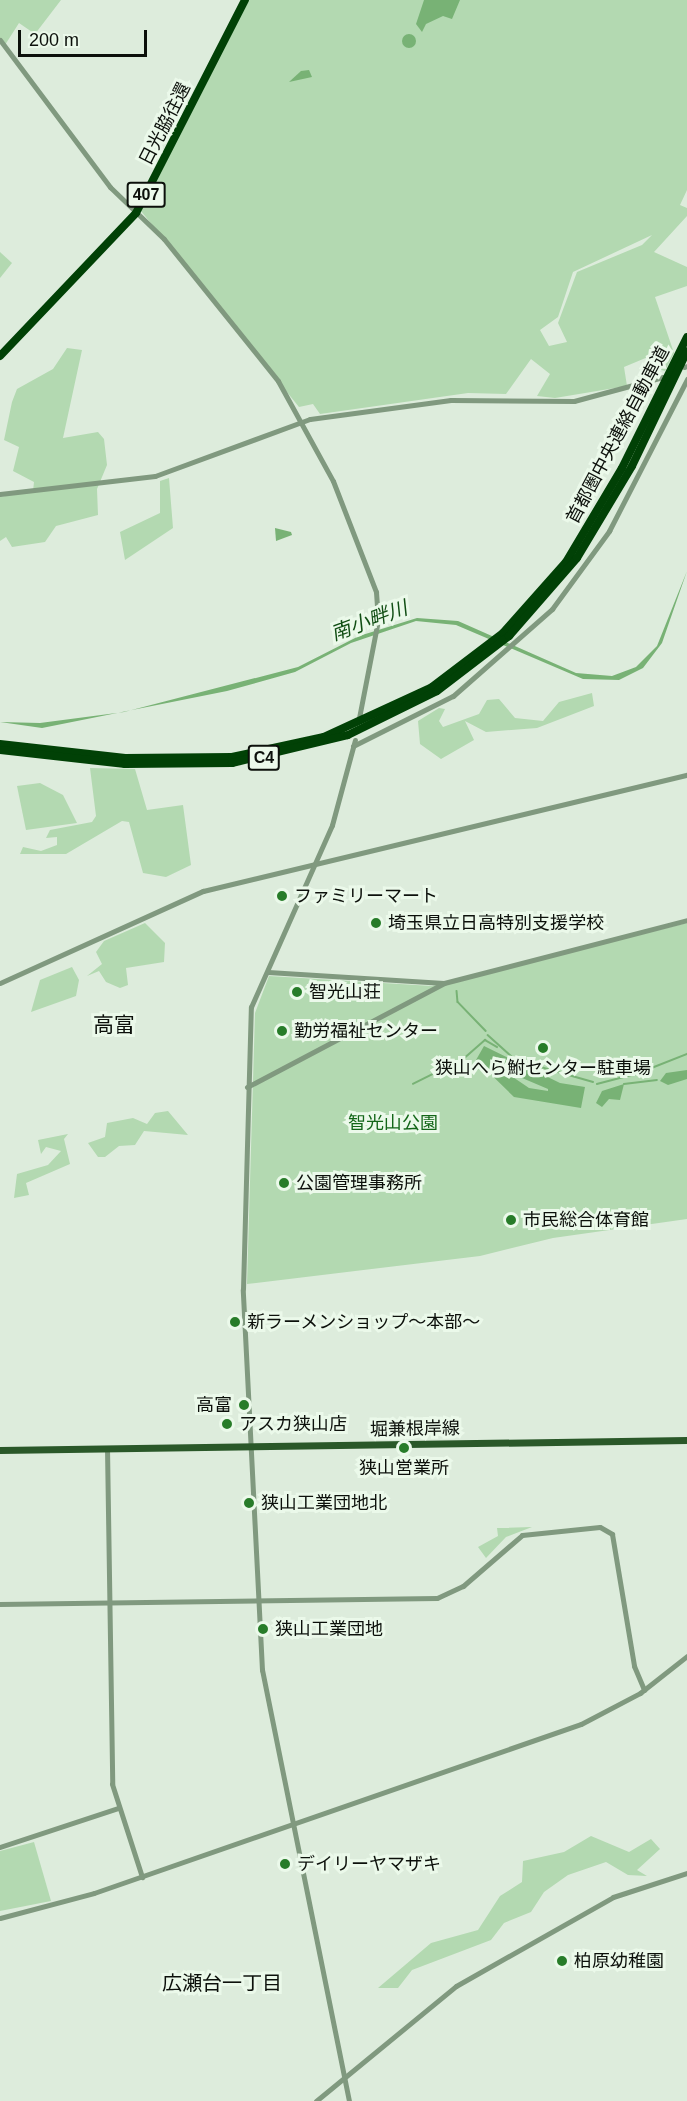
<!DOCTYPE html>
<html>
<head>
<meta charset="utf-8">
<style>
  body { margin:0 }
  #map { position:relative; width:687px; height:2101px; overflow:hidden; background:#ddecdc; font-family:Arial,"Noto Sans JP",sans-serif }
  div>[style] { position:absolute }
  .green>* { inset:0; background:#b3d9b1 }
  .water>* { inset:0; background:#78b275 }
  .round { border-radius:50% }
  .stream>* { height:1.5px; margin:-0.75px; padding:0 0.75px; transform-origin:0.75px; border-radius:0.75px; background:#78b275 }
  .minor>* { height:5px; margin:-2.5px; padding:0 2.5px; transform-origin:2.5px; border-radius:2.5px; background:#80997f }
  .major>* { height:7px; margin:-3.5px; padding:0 3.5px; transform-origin:3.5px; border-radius:3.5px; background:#2a5829 }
  .highway>* { height:8px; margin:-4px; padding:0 4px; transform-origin:4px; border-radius:4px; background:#014106 }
  .dots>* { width:16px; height:16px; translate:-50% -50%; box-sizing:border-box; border:3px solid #ebf9ea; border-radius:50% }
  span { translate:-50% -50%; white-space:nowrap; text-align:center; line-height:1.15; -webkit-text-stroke:6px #ebf9ea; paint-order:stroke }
  .shield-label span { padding:2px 4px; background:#ebf9ea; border:2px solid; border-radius:4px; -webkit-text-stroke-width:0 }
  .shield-label { font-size:16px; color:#0c100b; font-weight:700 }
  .street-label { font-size:18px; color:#0c100b }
  .poi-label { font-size:18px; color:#0c100b }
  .left { translate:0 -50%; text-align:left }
  .right { translate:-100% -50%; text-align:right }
  .park-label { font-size:18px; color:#136618 }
  .water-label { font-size:20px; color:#114e14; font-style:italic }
  .neighbourhood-label { font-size:20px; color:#0c100b }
  .quarter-label { font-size:21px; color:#0c100b }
  .scale { position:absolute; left:18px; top:30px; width:129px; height:27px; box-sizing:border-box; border:3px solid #0c100b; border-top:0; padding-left:8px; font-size:18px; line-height:21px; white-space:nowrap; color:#0c100b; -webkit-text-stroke:4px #ebf9ea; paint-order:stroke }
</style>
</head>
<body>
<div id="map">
  <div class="green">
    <div style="clip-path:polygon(0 0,61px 0,35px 34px,19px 23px,5px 45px,0 44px)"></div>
    <div style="clip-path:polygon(evenodd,249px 0,687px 0,687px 190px,680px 205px,687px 208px,687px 216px,654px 252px,687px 267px,687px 286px,655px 297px,674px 353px,665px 371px,654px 368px,648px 357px,624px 367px,627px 386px,555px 398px,537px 396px,550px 374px,531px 359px,506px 394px,468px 393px,320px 414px,313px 404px,299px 407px,141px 211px,249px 0,652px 235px,642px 245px,577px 272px,558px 323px,567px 342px,549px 346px,540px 330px,558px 317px,573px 272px,652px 235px)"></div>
    <div style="clip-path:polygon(0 252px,12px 263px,0 278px)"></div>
    <div style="clip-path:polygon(67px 348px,82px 350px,63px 438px,98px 432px,104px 439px,107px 465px,97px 489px,98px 515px,56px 526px,45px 542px,12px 547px,6px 537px,0 541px,0 497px,33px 491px,34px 482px,13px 471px,19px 447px,4px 440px,12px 402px,17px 389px,53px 369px)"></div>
    <div style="clip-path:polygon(169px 478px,173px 528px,125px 560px,120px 532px,160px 513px,160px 481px)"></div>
    <div style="clip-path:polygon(592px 693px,594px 706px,537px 728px,486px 732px,465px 721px,474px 740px,441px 759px,420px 744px,418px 721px,439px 708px,445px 709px,439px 721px,443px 727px,479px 714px,487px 700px,499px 699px,515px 718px,543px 721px,559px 702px)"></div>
    <div style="clip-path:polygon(90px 768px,135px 769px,147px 810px,183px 805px,191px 865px,166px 877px,143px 873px,129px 822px,122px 821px,66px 854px,20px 854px,23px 847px,41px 851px,57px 845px,57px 837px,46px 838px,50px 830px,92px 822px,96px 816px)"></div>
    <div style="clip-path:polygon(40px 783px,63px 795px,77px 823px,26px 830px,17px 786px)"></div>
    <div style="clip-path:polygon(145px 923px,165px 943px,164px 962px,126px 968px,128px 985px,120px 988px,106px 982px,99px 971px,87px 976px,102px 964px,96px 952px,104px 941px)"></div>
    <div style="clip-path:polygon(687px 923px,687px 1219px,553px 1238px,480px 1256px,247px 1284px,255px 1013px,269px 976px,432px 986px)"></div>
    <div style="clip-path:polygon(72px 967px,79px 980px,76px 996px,31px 1012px,40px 980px)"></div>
    <div style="clip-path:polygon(168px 1111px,188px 1135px,144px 1131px,135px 1145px,119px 1146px,105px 1157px,98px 1157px,88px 1143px,105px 1137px,107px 1123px,133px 1118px,147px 1124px,155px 1113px)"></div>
    <div style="clip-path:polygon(68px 1134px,64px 1139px,70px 1164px,26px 1183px,29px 1195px,14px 1198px,17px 1174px,48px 1165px,61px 1151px,46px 1147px,41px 1154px,38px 1140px)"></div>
    <div style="clip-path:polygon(532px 1527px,506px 1537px,486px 1558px,478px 1547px,498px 1536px,497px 1528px)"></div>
    <div style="clip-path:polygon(591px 1836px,629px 1852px,651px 1839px,660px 1849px,637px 1870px,647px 1876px,628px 1875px,606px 1862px,568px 1875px,544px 1892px,531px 1912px,504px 1923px,491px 1940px,412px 1970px,398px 1988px,378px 1988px,431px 1943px,478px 1930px,500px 1896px,522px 1882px,523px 1861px,564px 1852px)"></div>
    <div style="clip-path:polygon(34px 1842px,51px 1901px,0 1911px,0 1851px)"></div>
  </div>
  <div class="water">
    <div style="clip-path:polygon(424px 0,460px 0,452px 19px,443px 16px,426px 24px,422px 32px,416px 24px)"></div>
    <div class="round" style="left:402px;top:34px;width:14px;height:14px"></div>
    <div style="clip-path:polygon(309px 70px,312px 77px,289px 82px,301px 71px)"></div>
    <div style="clip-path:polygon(275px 528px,291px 532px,292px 535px,276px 541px)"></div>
    <div style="clip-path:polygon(687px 571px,662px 643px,643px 668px,619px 680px,583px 679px,456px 625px,416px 621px,351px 643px,295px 672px,227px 691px,42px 728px,0 722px,40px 723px,124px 712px,298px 667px,359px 636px,417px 618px,458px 621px,576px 673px,612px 676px,636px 667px,657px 646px)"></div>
    <div style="clip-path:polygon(evenodd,484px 1046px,560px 1083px,585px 1087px,581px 1108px,514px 1097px,476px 1060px,484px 1046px,501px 1069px,548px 1089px,548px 1091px,529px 1088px,501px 1069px)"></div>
    <div style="clip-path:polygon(687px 1070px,687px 1079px,668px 1085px,660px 1081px,666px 1073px)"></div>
    <div style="clip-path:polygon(624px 1084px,620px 1100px,609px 1099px,602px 1107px,596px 1103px,602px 1091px)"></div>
  </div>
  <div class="stream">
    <div style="left:457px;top:991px;width:11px;rotate:85deg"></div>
    <div style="left:458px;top:1002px;width:40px;rotate:46deg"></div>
    <div style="left:488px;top:1035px;width:38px;rotate:42deg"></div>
    <div style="left:516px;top:1060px;width:80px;rotate:15.9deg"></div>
    <div style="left:461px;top:1061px;width:32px;rotate:-41deg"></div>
    <div style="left:485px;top:1040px;width:14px;rotate:30deg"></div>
    <div style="left:644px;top:1071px;width:46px;rotate:-21.6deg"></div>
    <div style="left:413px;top:1084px;width:45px;rotate:-26.6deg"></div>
    <div style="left:597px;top:1084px;width:48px;rotate:-14.6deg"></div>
    <div style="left:624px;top:1084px;width:33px;rotate:-7deg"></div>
  </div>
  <div class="minor">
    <div style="left:0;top:40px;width:184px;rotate:53.2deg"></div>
    <div style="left:110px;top:187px;width:75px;rotate:43.9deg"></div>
    <div style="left:164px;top:239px;width:182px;rotate:51.2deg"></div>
    <div style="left:278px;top:381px;width:114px;rotate:61.2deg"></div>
    <div style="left:333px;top:481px;width:119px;rotate:68.8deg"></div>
    <div style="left:376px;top:592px;width:28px;rotate:86deg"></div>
    <div style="left:378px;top:620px;width:100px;rotate:101deg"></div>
    <div style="left:684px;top:367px;width:3px;rotate:-18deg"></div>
    <div style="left:0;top:494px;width:156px;rotate:-6.6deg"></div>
    <div style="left:155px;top:476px;width:165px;rotate:-20.2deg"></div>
    <div style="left:310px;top:419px;width:142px;rotate:-7.7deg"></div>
    <div style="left:451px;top:400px;width:123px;rotate:0.5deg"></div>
    <div style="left:574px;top:401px;width:92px;rotate:-15.1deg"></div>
    <div style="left:353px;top:746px;width:112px;rotate:-26.6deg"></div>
    <div style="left:453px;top:696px;width:132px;rotate:-41.3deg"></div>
    <div style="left:552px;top:609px;width:97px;rotate:-53.8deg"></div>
    <div style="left:609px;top:531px;width:171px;rotate:-62.8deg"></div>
    <div style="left:268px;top:972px;width:176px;rotate:3.6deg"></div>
    <div style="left:444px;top:983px;width:251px;rotate:-14.5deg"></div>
    <div style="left:0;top:983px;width:223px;rotate:-24.4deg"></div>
    <div style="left:203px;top:891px;width:498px;rotate:-13.5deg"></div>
    <div style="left:247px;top:1087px;width:223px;rotate:-27.8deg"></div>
    <div style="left:107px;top:1448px;width:336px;rotate:89.1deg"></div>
    <div style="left:112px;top:1784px;width:98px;rotate:72.1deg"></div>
    <div style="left:0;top:1604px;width:437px;rotate:-0.8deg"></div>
    <div style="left:437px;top:1598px;width:29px;rotate:-25deg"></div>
    <div style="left:463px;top:1586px;width:78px;rotate:-40.8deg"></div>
    <div style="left:522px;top:1535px;width:78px;rotate:-5.9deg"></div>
    <div style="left:600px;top:1527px;width:14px;rotate:30deg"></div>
    <div style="left:612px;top:1534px;width:134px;rotate:80.5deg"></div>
    <div style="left:634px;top:1666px;width:26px;rotate:67deg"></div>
    <div style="left:0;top:1847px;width:124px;rotate:-18.3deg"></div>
    <div style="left:0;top:1918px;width:97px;rotate:-14.9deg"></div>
    <div style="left:94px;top:1893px;width:515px;rotate:-19.14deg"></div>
    <div style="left:581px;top:1724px;width:67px;rotate:-27.7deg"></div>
    <div style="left:640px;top:1693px;width:60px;rotate:-38.2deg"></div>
    <div style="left:316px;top:2101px;width:181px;rotate:-39.4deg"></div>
    <div style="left:456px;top:1986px;width:180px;rotate:-29.5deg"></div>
    <div style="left:613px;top:1897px;width:78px;rotate:-18deg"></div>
    <div style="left:349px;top:2101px;width:440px;rotate:-101.4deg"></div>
    <div style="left:262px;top:1670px;width:381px;rotate:-92.9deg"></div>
    <div style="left:243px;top:1289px;width:282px;rotate:-88.4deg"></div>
    <div style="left:251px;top:1007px;width:199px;rotate:-66deg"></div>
    <div style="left:332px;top:825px;width:88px;rotate:-74.9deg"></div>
  </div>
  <div class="major">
    <div style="left:0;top:1450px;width:687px;rotate:-0.83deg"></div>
  </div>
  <div class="highway">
    <div style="left:0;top:356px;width:197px;rotate:-46.4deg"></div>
    <div style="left:136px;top:213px;width:239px;rotate:-62.9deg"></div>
    <div style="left:0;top:744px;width:126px;rotate:6.4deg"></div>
    <div style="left:125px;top:758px;width:107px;rotate:-0.5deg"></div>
    <div style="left:232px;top:757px;width:94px;rotate:-12.3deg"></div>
    <div style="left:324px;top:737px;width:119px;rotate:-24.8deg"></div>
    <div style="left:432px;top:687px;width:89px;rotate:-37.3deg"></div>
    <div style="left:503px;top:633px;width:95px;rotate:-48.4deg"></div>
    <div style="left:566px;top:562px;width:109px;rotate:-59.2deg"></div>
    <div style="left:622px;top:468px;width:146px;rotate:-63.6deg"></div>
    <div style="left:0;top:750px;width:126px;rotate:6.4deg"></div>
    <div style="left:125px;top:764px;width:107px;rotate:-0.5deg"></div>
    <div style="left:232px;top:763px;width:119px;rotate:-13.6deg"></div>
    <div style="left:348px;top:735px;width:99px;rotate:-26.3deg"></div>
    <div style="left:437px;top:691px;width:91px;rotate:-37.4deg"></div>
    <div style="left:509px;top:636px;width:103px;rotate:-48.9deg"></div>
    <div style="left:577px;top:558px;width:107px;rotate:-59.1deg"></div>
    <div style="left:632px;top:466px;width:127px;rotate:-64.4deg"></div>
  </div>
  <div class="dots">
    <div style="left:282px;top:896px;background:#277c29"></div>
    <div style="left:376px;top:923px;background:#277c29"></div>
    <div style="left:297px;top:992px;background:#277c29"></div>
    <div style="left:282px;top:1031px;background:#277c29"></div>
    <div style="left:543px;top:1048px;background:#277c29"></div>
    <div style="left:284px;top:1183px;background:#277c29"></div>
    <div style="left:511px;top:1220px;background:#277c29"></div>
    <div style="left:235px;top:1322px;background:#277c29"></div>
    <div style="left:244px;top:1405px;background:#277c29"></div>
    <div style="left:227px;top:1424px;background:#277c29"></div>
    <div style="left:404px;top:1448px;background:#277c29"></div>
    <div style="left:249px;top:1503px;background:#277c29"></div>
    <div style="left:263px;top:1629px;background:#277c29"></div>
    <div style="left:285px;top:1864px;background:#277c29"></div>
    <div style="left:562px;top:1961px;background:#277c29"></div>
  </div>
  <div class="shield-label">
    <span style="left:146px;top:195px">407</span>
    <span style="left:264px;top:758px">C4</span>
  </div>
  <div class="street-label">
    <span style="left:165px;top:124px;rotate:-63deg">日光脇往還</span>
    <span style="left:618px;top:435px;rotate:-62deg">首都圏中央連絡自動車道</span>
    <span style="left:415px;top:1429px;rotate:-1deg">堀兼根岸線</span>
  </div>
  <div class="poi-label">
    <span class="left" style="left:294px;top:896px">ファミリーマート</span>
    <span class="left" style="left:388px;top:923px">埼玉県立日高特別支援学校</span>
    <span class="left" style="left:309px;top:992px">智光山荘</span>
    <span class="left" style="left:294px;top:1031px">勤労福祉センター</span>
    <span style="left:543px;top:1068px">狭山へら鮒センター駐車場</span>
    <span class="left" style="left:296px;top:1183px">公園管理事務所</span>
    <span class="left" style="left:523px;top:1220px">市民総合体育館</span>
    <span class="left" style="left:247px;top:1322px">新ラーメンショップ～本部～</span>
    <span class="right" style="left:232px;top:1405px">高富</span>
    <span class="left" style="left:239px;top:1424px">アスカ狭山店</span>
    <span style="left:404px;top:1468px">狭山営業所</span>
    <span class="left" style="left:261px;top:1503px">狭山工業団地北</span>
    <span class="left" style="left:275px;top:1629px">狭山工業団地</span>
    <span class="left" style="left:297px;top:1864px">デイリーヤマザキ</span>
    <span class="left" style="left:574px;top:1961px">柏原幼稚園</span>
  </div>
  <div class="park-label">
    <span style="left:393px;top:1123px">智光山公園</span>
  </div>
  <div class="water-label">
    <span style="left:369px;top:621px;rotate:-20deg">南小畔川</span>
  </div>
  <div class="neighbourhood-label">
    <span style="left:222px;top:1983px">広瀬台一丁目</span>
  </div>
  <div class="quarter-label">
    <span style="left:114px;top:1025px">高富</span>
  </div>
  <div class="scale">200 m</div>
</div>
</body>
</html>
